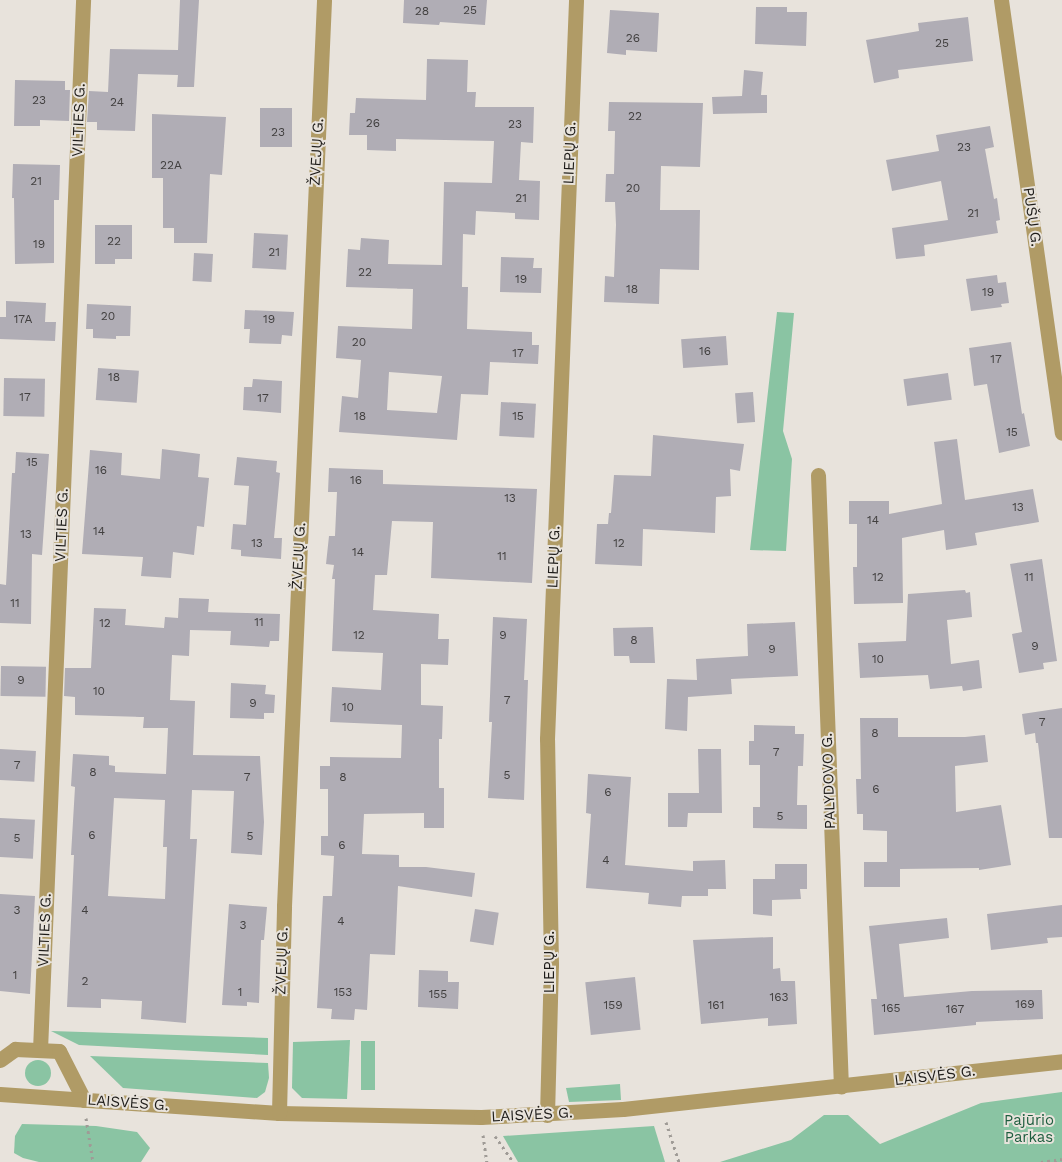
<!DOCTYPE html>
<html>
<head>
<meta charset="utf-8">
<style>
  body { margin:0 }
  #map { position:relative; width:1062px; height:1162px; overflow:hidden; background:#e8e3dc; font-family:"Work Sans",sans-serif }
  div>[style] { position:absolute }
  .green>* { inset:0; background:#8ac4a3; transform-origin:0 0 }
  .round { border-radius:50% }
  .building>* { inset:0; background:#b0adb5; transform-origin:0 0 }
  .path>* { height:3px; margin-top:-1.5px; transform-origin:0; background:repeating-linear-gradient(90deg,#9f9b96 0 2.5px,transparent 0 6.5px) }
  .minor>* { height:15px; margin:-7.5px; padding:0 7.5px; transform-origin:7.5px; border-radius:7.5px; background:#b09b66 }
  span { translate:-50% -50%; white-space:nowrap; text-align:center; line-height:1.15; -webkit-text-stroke:4px #e8e3dc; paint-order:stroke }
  .number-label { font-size:12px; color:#424040 }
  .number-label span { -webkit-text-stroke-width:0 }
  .street-label { font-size:15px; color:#1e1c19 }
  .park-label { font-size:15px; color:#1e5e3f }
</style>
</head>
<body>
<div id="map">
  <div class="green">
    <div style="clip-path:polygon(777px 312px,794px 313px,783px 431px,792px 459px,786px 551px,750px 550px)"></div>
    <div style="clip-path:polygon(51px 1031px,268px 1038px,268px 1055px,79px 1045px)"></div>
    <div style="clip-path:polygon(350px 1040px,347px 1099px,302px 1098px,292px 1088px,293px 1042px)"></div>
    <div style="left:361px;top:1041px;width:14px;height:49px"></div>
    <div style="clip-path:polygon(90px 1056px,268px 1063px,269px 1078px,265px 1092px,257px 1098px,123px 1088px)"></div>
    <div class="round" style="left:25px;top:1060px;width:26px;height:26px"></div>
    <div style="clip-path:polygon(620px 1084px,621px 1100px,569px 1102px,566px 1088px)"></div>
    <div style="clip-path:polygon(1062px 1092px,1062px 1162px,720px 1162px,791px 1140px,824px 1115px,848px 1115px,880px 1144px,981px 1103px)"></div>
    <div style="clip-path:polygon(22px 1124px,96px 1126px,137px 1132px,150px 1148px,141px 1162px,39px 1162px,23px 1158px,14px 1153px,15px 1136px)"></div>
    <div style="clip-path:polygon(654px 1126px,665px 1162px,518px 1162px,503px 1136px)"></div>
  </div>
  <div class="building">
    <div style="clip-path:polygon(180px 0,199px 0,194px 87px,177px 87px,178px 75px,138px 74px,135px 131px,97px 130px,97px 122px,87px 122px,89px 91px,108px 92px,110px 49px,178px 50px)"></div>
    <div style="clip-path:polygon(404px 0,487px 0,485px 25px,440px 22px,439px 25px,403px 23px)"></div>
    <div style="clip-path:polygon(756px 7px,787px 7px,787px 12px,807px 12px,806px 46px,755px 44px)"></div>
    <div style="clip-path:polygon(610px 10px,659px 13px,657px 52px,626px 50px,626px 55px,607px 53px)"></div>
    <div style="clip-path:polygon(968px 17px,973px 61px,898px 70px,899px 78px,874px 83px,866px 40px,919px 31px,918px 23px)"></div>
    <div style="clip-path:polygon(evenodd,427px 59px,468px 60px,467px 92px,476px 92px,475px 107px,534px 107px,533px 143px,521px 142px,519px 180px,540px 181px,539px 220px,515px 219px,515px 213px,476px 211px,475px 235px,463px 234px,462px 287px,468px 287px,467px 329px,532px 332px,532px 345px,539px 345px,538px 364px,490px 362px,488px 395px,461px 394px,457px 440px,339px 432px,342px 396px,358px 398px,361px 360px,336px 358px,338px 326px,412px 329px,413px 289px,346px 287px,348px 249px,360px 250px,361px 238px,389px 240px,388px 264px,442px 265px,444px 182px,492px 183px,494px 141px,396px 139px,396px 151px,367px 150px,367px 135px,349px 135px,350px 113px,355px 113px,356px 98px,426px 100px,427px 59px,389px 372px,442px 376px,437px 413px,387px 410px,389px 372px)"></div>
    <div style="clip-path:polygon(744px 70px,763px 72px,761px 95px,767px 95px,767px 113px,713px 114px,712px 97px,742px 96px)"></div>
    <div style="clip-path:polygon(15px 80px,65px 81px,65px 90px,70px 90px,69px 121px,40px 120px,40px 126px,14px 126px)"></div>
    <div style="clip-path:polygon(609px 102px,703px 103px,700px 167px,661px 166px,660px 210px,700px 210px,699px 270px,660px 269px,659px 304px,604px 302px,605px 276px,614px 277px,616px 225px,615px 202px,605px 202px,606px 174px,614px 174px,615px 131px,608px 131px)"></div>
    <div style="left:260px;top:108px;width:32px;height:39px"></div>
    <div style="clip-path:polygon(152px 114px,226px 117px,222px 175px,210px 174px,207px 243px,174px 243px,174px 228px,163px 228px,163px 178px,152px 178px)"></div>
    <div style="clip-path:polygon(990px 126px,994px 147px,985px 149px,994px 199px,997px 198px,1000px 220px,996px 221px,998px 233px,924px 245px,925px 256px,896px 259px,892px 228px,948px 220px,941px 181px,892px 191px,886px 160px,939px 151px,936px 135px)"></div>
    <div style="clip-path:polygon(13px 164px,60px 165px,59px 200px,54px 200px,54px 263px,15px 264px,14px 198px,12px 198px)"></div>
    <div style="clip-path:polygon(95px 225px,132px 225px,132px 259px,115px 259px,115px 264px,95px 264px)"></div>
    <div style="left:254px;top:233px;width:34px;height:35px;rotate:3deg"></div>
    <div style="left:194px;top:253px;width:19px;height:28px;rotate:3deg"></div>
    <div style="clip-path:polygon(501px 257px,534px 258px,533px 268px,542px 268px,541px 293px,500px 292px)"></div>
    <div style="clip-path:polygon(997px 275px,998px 283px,1006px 282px,1009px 303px,1001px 304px,1002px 307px,971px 311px,966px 279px)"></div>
    <div style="clip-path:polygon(6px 301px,46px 303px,45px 322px,56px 322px,55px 341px,0 339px,0 317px,6px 317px)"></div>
    <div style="clip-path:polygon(87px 304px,131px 306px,130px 336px,116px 336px,116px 339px,93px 338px,93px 329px,86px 329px)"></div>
    <div style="clip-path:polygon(245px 310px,294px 312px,292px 336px,282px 335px,281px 344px,249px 343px,250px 329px,244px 329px)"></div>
    <div style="left:726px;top:336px;width:29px;height:45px;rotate:86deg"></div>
    <div style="clip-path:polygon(1011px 342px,1022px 414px,1024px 413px,1030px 446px,999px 453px,987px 384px,974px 386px,969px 348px)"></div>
    <div style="left:98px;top:368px;width:41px;height:32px;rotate:4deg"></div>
    <div style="left:948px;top:373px;width:27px;height:45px;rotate:82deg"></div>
    <div style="left:4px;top:378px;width:41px;height:38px;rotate:1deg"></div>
    <div style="clip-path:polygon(253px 379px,282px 381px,281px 413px,243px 410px,244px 387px,252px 387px)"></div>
    <div style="left:753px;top:392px;width:30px;height:18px;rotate:86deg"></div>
    <div style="left:501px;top:402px;width:35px;height:34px;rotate:3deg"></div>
    <div style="clip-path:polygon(653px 435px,744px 444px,740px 471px,730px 469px,731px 496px,716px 497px,715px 533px,643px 529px,642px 566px,595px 564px,597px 524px,608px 524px,609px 513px,611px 513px,614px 475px,651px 476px)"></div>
    <div style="clip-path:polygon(957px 439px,965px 500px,1033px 489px,1039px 522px,975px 533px,977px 545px,946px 550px,944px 530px,902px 538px,903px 603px,854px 604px,853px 567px,857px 567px,857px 524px,849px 524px,849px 501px,889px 501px,889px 514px,942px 504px,934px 442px)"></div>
    <div style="clip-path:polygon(162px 449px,200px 454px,198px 477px,209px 478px,204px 527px,197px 526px,194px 555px,173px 552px,171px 578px,141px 576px,143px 557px,82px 554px,90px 450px,122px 453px,121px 475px,160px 479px)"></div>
    <div style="clip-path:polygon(16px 452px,49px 454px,42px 555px,32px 554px,31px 624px,0 623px,0 584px,6px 585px,12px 473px,15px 473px)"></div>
    <div style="clip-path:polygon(237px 457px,277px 461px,276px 472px,280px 473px,274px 538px,282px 538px,281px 559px,241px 556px,241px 550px,231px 549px,233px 524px,246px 525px,249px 486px,234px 485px)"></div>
    <div style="clip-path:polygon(329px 468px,383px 470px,383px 484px,537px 489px,532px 583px,431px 578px,433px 522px,392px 521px,387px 575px,375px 575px,373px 610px,439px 614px,438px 639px,449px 639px,448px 665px,421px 664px,421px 705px,443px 706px,442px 739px,439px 739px,439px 788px,444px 788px,444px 828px,424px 828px,424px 813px,364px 814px,362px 854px,399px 855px,399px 867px,426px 867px,475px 873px,472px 897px,398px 886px,395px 955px,370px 954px,367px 1010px,355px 1009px,354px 1020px,331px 1019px,332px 1009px,317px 1008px,323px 896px,332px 896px,334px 856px,321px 855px,321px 836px,328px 836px,328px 789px,320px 789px,320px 766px,330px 766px,330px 757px,401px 758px,402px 725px,330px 722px,332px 687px,381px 690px,383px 653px,332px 651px,335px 579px,332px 579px,334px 565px,326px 564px,329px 536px,335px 536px,337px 492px,328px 492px)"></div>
    <div style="clip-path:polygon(1042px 559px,1057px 661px,1043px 663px,1044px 669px,1019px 673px,1012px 634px,1022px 632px,1010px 564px)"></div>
    <div style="clip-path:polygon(965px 590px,966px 593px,970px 592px,972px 617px,947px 620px,951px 664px,979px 660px,982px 688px,963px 691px,962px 686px,930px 689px,928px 675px,860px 678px,858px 643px,906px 641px,908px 594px)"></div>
    <div style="clip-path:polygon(evenodd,179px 598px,209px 599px,208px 612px,280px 614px,279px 641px,270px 641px,269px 647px,230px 645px,231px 631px,190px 630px,189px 656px,172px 655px,170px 700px,195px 701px,193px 755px,260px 756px,264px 822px,262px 855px,231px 853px,234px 791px,192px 790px,190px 839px,197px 839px,186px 1023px,141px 1019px,142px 1001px,101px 999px,101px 1008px,67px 1007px,74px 855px,71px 855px,75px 787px,71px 786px,73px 754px,109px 756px,109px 765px,115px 766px,115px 772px,166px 774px,168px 728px,143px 728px,144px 717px,75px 715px,75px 697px,64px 696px,65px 668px,91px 668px,94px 608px,126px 609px,125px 625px,164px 628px,165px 617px,178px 618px,179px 598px,114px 798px,165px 800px,163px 847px,167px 847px,165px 899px,108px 896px,114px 798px)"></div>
    <div style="clip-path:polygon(493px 617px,527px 619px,524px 680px,528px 680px,524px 800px,488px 798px,492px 722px,489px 722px)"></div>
    <div style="clip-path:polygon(795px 622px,798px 676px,731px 679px,732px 694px,688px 697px,687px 731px,665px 729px,667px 679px,697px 680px,696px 659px,748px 656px,747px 624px)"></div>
    <div style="clip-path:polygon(653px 627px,655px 663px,630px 663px,629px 656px,614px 656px,613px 628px)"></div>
    <div style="left:1px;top:666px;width:45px;height:30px;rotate:1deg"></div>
    <div style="clip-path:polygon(231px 683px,266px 685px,265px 694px,275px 695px,274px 713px,264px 713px,264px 719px,230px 718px)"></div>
    <div style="clip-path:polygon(1062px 708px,1062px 838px,1049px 838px,1038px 743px,1036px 743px,1035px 733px,1025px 735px,1022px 714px)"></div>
    <div style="clip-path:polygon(860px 718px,898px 718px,898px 737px,965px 737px,985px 735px,988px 762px,955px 766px,956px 812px,1001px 805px,1011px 865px,979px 870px,979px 868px,900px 869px,900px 887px,864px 887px,864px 862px,887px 862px,887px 831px,863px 830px,863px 814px,857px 814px,856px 779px,861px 779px)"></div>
    <div style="clip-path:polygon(754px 725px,795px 726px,795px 734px,804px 734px,803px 766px,798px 766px,797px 805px,807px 805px,807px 829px,753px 828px,753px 807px,760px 807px,760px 765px,749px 765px,749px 741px,754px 741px)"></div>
    <div style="left:0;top:749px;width:36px;height:31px;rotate:3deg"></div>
    <div style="clip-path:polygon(698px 749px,721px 749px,722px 813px,688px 813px,687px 827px,668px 827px,668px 793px,699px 793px)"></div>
    <div style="clip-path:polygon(588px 774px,631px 777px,625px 865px,693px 871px,693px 861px,725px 860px,726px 889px,708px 889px,708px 896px,682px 896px,681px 907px,648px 904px,649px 893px,586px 888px,591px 814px,586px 813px)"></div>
    <div style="left:0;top:818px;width:35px;height:39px;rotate:3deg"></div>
    <div style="clip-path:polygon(775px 864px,807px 864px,807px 889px,800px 889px,801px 899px,772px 900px,772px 916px,753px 914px,753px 879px,775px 879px)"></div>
    <div style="clip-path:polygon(0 894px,35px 896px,30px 994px,0 991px)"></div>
    <div style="clip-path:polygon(229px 904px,267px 907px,264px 940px,261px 940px,259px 1003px,247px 1002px,247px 1006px,222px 1005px)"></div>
    <div style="clip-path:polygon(1062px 905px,1062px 937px,1047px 938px,1048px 943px,991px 950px,987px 914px)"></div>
    <div style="left:475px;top:909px;width:24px;height:33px;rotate:9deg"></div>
    <div style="clip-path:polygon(947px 918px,949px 938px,899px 944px,904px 997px,972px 991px,1042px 990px,1043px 1019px,976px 1022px,976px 1025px,874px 1035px,871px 999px,877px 999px,869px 926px)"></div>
    <div style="clip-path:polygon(773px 937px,773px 969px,780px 968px,781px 981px,795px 981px,797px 1024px,768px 1026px,768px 1018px,701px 1024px,693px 940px)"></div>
    <div style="clip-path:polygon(419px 970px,448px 971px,448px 982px,459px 982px,458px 1009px,418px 1007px)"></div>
    <div style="left:635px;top:977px;width:53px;height:50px;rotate:84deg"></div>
  </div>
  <div class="path">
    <div style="left:86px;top:1118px;width:45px;rotate:81deg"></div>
    <div style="left:666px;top:1122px;width:42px;rotate:72deg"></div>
    <div style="left:483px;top:1135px;width:27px;rotate:82deg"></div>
    <div style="left:495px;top:1136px;width:32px;rotate:55deg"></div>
    <div style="left:1041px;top:1162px;width:21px;rotate:-8deg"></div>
  </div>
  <div class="minor">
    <div style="left:1001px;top:0;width:437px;rotate:82deg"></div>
    <div style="left:818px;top:475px;width:612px;rotate:87.85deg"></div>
    <div style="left:40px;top:1050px;width:1051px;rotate:-87.65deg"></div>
    <div style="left:0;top:1060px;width:19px;rotate:-36deg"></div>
    <div style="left:15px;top:1049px;width:44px;rotate:2.6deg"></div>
    <div style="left:59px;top:1051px;width:55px;rotate:63deg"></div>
    <div style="left:0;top:1094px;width:280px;rotate:3.9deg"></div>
    <div style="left:279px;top:1113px;width:202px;rotate:1.1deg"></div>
    <div style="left:481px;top:1117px;width:142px;rotate:-3.2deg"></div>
    <div style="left:623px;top:1109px;width:442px;rotate:-6.2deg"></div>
    <div style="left:279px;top:1113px;width:207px;rotate:-88.6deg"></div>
    <div style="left:284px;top:906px;width:907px;rotate:-87.47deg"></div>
    <div style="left:547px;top:1115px;width:150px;rotate:-88.5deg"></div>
    <div style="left:551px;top:965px;width:226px;rotate:-91deg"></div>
    <div style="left:547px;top:739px;width:740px;rotate:-87.75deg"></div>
  </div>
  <div class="number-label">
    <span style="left:470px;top:11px">25</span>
    <span style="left:422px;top:12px">28</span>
    <span style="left:633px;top:39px">26</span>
    <span style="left:942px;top:44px">25</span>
    <span style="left:39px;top:101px">23</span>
    <span style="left:117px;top:103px">24</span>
    <span style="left:635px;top:117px">22</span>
    <span style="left:373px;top:124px">26</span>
    <span style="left:515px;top:125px">23</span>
    <span style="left:278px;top:133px">23</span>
    <span style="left:964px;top:148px">23</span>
    <span style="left:171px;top:166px">22A</span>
    <span style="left:36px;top:182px">21</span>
    <span style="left:633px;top:189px">20</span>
    <span style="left:521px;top:199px">21</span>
    <span style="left:973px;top:214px">21</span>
    <span style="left:114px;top:242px">22</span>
    <span style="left:39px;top:245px">19</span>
    <span style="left:274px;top:253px">21</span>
    <span style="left:365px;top:273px">22</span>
    <span style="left:521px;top:280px">19</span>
    <span style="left:632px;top:290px">18</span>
    <span style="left:988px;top:293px">19</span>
    <span style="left:108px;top:317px">20</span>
    <span style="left:23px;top:320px">17A</span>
    <span style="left:269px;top:320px">19</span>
    <span style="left:359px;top:343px">20</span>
    <span style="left:705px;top:352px">16</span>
    <span style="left:518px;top:354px">17</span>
    <span style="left:996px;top:360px">17</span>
    <span style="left:114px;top:378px">18</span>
    <span style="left:25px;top:398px">17</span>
    <span style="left:263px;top:399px">17</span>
    <span style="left:360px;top:417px">18</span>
    <span style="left:518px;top:417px">15</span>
    <span style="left:1012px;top:433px">15</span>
    <span style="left:32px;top:463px">15</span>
    <span style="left:101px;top:471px">16</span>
    <span style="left:356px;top:481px">16</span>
    <span style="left:510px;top:499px">13</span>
    <span style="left:1018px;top:508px">13</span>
    <span style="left:873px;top:521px">14</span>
    <span style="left:99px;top:532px">14</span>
    <span style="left:26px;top:535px">13</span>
    <span style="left:257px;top:544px">13</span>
    <span style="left:619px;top:544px">12</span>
    <span style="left:358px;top:553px">14</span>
    <span style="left:502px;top:557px">11</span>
    <span style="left:878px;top:578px">12</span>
    <span style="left:1029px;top:578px">11</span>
    <span style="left:15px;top:604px">11</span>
    <span style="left:259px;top:623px">11</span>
    <span style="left:105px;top:624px">12</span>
    <span style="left:359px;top:636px">12</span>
    <span style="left:503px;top:636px">9</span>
    <span style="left:634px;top:641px">8</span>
    <span style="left:1035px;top:647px">9</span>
    <span style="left:772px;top:650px">9</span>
    <span style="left:878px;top:660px">10</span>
    <span style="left:21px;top:681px">9</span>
    <span style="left:99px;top:692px">10</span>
    <span style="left:507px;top:701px">7</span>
    <span style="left:253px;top:704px">9</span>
    <span style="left:348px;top:708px">10</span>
    <span style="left:1042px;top:723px">7</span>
    <span style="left:875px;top:734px">8</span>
    <span style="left:776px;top:753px">7</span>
    <span style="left:17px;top:766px">7</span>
    <span style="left:93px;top:773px">8</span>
    <span style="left:507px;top:776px">5</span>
    <span style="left:247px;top:778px">7</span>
    <span style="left:343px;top:778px">8</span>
    <span style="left:876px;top:790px">6</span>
    <span style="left:608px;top:793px">6</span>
    <span style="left:780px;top:817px">5</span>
    <span style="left:92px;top:836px">6</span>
    <span style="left:250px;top:837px">5</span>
    <span style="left:17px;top:839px">5</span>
    <span style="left:342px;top:846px">6</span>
    <span style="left:606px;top:861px">4</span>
    <span style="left:17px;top:911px">3</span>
    <span style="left:85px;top:911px">4</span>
    <span style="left:341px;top:922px">4</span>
    <span style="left:243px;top:926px">3</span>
    <span style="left:15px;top:976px">1</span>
    <span style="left:85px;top:982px">2</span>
    <span style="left:240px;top:993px">1</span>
    <span style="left:343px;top:993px">153</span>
    <span style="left:438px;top:995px">155</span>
    <span style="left:779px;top:998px">163</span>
    <span style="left:1025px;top:1005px">169</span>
    <span style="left:613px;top:1006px">159</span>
    <span style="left:716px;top:1006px">161</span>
    <span style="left:891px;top:1009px">165</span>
    <span style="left:955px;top:1010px">167</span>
  </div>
  <div class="street-label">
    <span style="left:79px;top:120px;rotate:-88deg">VILTIES G.</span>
    <span style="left:317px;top:152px;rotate:-87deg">ŽVEJŲ G.</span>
    <span style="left:570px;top:153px;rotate:-88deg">LIEPŲ G.</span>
    <span style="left:1032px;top:217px;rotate:82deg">PUŠŲ G.</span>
    <span style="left:62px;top:525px;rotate:-88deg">VILTIES G.</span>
    <span style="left:299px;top:556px;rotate:-87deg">ŽVEJŲ G.</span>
    <span style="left:554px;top:557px;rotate:-88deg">LIEPŲ G.</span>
    <span style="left:829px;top:781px;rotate:-92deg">PALYDOVO G.</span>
    <span style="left:45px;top:930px;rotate:-88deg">VILTIES G.</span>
    <span style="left:282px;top:961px;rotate:-88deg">ŽVEJŲ G.</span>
    <span style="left:550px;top:962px;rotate:-90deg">LIEPŲ G.</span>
    <span style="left:935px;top:1076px;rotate:-7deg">LAISVĖS G.</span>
    <span style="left:128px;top:1103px;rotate:4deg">LAISVĖS G.</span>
    <span style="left:532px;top:1115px;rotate:-3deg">LAISVĖS G.</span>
  </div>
  <div class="park-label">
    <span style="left:1029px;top:1129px">Pajūrio<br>Parkas</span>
  </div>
</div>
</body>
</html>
